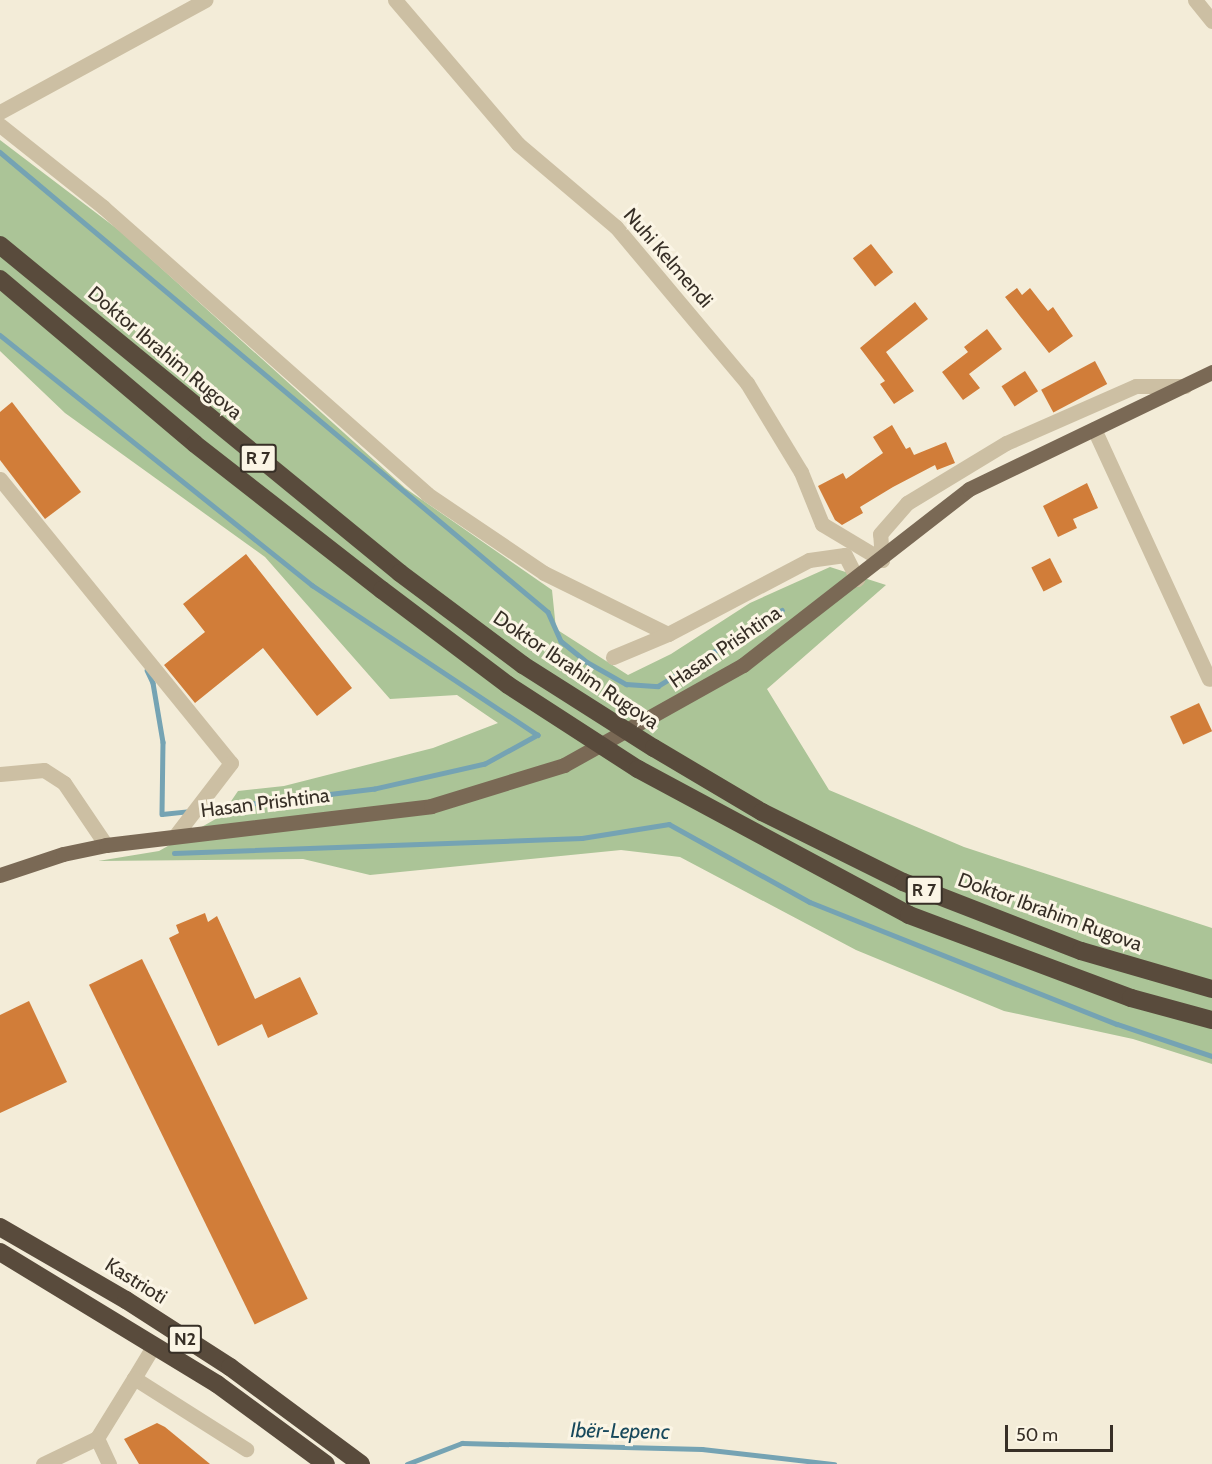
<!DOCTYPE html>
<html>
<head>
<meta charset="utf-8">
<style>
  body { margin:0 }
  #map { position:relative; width:1212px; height:1464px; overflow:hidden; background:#f3ecd8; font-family:Cabin,sans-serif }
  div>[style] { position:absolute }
  .green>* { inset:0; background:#abc497 }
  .stream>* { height:4.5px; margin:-2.25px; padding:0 2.25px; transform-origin:2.25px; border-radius:2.25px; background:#75a3b3 }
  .building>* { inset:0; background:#d17d39; transform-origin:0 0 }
  .minor>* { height:15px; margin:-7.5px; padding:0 7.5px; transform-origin:7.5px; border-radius:7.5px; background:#ccbfa3 }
  .major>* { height:15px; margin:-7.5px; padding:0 7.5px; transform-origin:7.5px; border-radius:7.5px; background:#7a6955 }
  .highway>* { height:18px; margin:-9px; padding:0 9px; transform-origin:9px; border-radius:9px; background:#594b3c }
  span { translate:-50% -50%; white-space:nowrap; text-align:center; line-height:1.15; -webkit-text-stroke:6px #fbf5e5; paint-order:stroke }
  .shield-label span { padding:2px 4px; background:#fbf5e5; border:2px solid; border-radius:4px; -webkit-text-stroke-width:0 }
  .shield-label { font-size:18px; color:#372f26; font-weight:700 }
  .street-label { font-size:20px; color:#372f26 }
  .water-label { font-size:21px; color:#18495c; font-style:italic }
  .scale { position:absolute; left:1005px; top:1425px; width:108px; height:27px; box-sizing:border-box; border:3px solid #372f26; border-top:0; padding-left:8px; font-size:18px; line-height:21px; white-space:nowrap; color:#372f26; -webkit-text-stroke:4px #fbf5e5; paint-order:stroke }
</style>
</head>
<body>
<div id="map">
  <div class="green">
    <div style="clip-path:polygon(0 140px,120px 231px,405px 488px,552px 590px,556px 629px,628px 675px,671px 654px,750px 603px,830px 567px,886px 585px,767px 689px,829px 790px,964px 847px,1212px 928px,1212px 1064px,1133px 1039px,1004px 1011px,856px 950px,680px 857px,621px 850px,370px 875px,303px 859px,98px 861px,159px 851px,221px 816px,238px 791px,284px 786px,433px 748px,498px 723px,457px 695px,390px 699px,265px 557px,65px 413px,0 351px)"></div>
  </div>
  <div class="stream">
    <div style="left:0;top:152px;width:715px;rotate:40.01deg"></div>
    <div style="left:548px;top:612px;width:32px;rotate:66deg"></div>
    <div style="left:561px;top:641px;width:33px;rotate:39deg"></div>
    <div style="left:587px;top:662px;width:45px;rotate:29.4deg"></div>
    <div style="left:626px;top:684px;width:32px;rotate:4deg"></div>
    <div style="left:658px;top:686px;width:145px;rotate:-31.5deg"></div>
    <div style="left:0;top:335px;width:400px;rotate:38.7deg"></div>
    <div style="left:312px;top:585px;width:271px;rotate:33.6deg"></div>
    <div style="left:538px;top:735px;width:60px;rotate:151.3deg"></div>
    <div style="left:485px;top:764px;width:113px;rotate:167.2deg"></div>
    <div style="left:375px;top:789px;width:175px;rotate:173.1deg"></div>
    <div style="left:147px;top:670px;width:14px;rotate:65deg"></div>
    <div style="left:153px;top:683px;width:60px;rotate:80.4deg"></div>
    <div style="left:163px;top:742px;width:72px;rotate:90.8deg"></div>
    <div style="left:162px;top:814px;width:27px;rotate:-6deg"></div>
    <div style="left:174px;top:853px;width:408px;rotate:-2.1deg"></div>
    <div style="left:582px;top:838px;width:88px;rotate:-9.1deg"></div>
    <div style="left:669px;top:824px;width:161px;rotate:29deg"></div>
    <div style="left:810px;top:902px;width:330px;rotate:21.7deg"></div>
    <div style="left:1117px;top:1024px;width:100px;rotate:18.6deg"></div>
    <div style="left:407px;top:1464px;width:59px;rotate:-20.9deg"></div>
    <div style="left:462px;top:1443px;width:240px;rotate:1.4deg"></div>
    <div style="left:702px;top:1449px;width:133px;rotate:6.5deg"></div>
  </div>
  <div class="building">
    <div style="left:871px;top:244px;width:36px;height:23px;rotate:52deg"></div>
    <div style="clip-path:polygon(1017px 288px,1022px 295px,1030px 288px,1048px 311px,1053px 307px,1073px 336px,1049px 353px,1005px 297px)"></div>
    <div style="clip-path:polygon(915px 302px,928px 319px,886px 352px,914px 391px,894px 404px,880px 384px,885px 381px,860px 348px)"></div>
    <div style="clip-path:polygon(987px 329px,1002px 349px,969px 374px,980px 388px,963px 400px,942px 372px,968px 352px,964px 347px)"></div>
    <div style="left:1095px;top:361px;width:26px;height:61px;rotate:62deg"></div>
    <div style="left:1025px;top:371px;width:24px;height:28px;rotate:57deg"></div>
    <div style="clip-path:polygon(12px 402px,81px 492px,45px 519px,0 460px,0 412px)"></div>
    <div style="clip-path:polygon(892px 425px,906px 449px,910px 447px,914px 455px,946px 442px,955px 463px,937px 470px,935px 465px,893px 487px,860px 507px,863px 513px,842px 525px,835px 520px,818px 486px,843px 473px,846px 479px,883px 453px,873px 437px)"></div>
    <div style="clip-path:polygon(1087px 483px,1098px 508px,1073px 519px,1077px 528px,1058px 537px,1043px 506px)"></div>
    <div style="clip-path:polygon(246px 554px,352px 688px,317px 716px,263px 648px,195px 703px,164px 665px,205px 632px,183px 604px)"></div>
    <div style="left:1050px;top:558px;width:27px;height:21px;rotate:63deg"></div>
    <div style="left:1199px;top:703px;width:31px;height:32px;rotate:65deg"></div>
    <div style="clip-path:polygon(205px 913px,208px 922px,217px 916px,255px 999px,300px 977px,318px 1014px,268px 1038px,262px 1024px,218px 1046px,169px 938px,179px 933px,176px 925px)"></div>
    <div style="left:142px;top:959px;width:378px;height:59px;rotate:64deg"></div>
    <div style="clip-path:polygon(29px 1001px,67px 1082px,0 1113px,0 1015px)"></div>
    <div style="clip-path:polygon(157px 1423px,165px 1427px,210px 1464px,139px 1464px,124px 1439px)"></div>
  </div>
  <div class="minor">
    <div style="left:395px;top:0;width:189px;rotate:49.5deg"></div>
    <div style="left:518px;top:144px;width:128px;rotate:40.3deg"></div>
    <div style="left:616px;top:227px;width:204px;rotate:50deg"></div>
    <div style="left:747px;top:383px;width:104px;rotate:58.8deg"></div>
    <div style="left:801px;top:472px;width:56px;rotate:68deg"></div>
    <div style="left:822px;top:524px;width:70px;rotate:31deg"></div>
    <div style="left:1195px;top:0;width:27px;rotate:51deg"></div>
    <div style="left:0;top:112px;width:234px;rotate:-28.6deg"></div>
    <div style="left:0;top:125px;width:132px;rotate:38.5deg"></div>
    <div style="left:103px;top:207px;width:433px;rotate:41.5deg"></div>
    <div style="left:427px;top:494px;width:141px;rotate:34deg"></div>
    <div style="left:544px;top:573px;width:138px;rotate:26.2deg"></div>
    <div style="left:668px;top:634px;width:159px;rotate:-27.7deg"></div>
    <div style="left:809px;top:560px;width:36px;rotate:-8deg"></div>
    <div style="left:845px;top:555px;width:27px;rotate:63deg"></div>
    <div style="left:1094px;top:429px;width:275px;rotate:65.3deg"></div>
    <div style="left:0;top:479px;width:366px;rotate:50.9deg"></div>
    <div style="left:231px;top:763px;width:92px;rotate:127.5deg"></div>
    <div style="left:882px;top:560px;width:26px;rotate:-94deg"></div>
    <div style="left:880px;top:534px;width:41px;rotate:-48.9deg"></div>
    <div style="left:907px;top:503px;width:116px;rotate:-31.2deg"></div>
    <div style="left:1006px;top:443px;width:142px;rotate:-23.7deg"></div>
    <div style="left:1136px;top:386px;width:49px"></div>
    <div style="left:613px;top:657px;width:60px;rotate:-22.7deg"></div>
    <div style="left:0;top:774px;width:44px;rotate:-5.2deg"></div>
    <div style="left:44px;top:770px;width:24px;rotate:33deg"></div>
    <div style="left:64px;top:783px;width:75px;rotate:55.9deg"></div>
    <div style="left:154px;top:1345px;width:39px;rotate:121deg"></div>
    <div style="left:134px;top:1378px;width:133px;rotate:32.4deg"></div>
    <div style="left:43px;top:1464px;width:60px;rotate:-25.7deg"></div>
    <div style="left:109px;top:1464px;width:29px;rotate:-115deg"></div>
    <div style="left:97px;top:1438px;width:70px;rotate:-58.3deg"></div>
  </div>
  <div class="major">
    <div style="left:0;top:875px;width:66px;rotate:-18.4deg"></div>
    <div style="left:63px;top:854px;width:44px;rotate:-11.8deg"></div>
    <div style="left:106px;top:845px;width:327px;rotate:-6.8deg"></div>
    <div style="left:431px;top:806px;width:139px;rotate:-17.1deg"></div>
    <div style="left:564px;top:765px;width:205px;rotate:-29.2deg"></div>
    <div style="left:743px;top:665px;width:286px;rotate:-37.9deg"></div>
    <div style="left:969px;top:489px;width:270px;rotate:-25.7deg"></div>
  </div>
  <div class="highway">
    <div style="left:0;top:245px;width:517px;rotate:39.35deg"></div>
    <div style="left:400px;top:573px;width:154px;rotate:36.8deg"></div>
    <div style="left:523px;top:665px;width:155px;rotate:32.4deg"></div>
    <div style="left:654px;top:748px;width:126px;rotate:30.7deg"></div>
    <div style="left:762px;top:812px;width:157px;rotate:26.4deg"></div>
    <div style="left:903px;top:882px;width:191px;rotate:21.2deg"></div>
    <div style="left:1081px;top:951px;width:136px;rotate:16.2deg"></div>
    <div style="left:0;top:279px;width:255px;rotate:40.2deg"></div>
    <div style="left:195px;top:444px;width:237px;rotate:38deg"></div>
    <div style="left:382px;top:590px;width:158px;rotate:37deg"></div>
    <div style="left:508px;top:685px;width:155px;rotate:32.9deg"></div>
    <div style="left:638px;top:769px;width:308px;rotate:28.3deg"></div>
    <div style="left:909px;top:915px;width:237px;rotate:20.5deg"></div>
    <div style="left:1131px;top:998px;width:84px;rotate:15.2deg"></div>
    <div style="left:0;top:1227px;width:146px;rotate:30.1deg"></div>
    <div style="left:126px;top:1300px;width:124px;rotate:32.8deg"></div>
    <div style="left:230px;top:1367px;width:163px;rotate:36.5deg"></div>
    <div style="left:0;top:1252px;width:254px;rotate:31.3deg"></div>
    <div style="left:217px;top:1384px;width:135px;rotate:36.3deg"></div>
  </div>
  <div class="shield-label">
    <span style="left:258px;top:458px">R 7</span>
    <span style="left:924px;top:890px">R 7</span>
    <span style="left:185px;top:1339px">N2</span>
  </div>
  <div class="street-label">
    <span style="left:668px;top:258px;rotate:49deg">Nuhi Kelmendi</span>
    <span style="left:165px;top:353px;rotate:40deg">Doktor Ibrahim Rugova</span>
    <span style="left:725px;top:647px;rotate:-34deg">Hasan Prishtina</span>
    <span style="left:576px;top:670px;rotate:34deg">Doktor Ibrahim Rugova</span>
    <span style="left:265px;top:803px;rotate:-7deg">Hasan Prishtina</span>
    <span style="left:1050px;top:912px;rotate:20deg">Doktor Ibrahim Rugova</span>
    <span style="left:136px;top:1281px;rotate:32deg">Kastrioti</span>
  </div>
  <div class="water-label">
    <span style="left:620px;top:1431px;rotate:1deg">Ibër-Lepenc</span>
  </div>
  <div class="scale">50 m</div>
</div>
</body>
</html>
